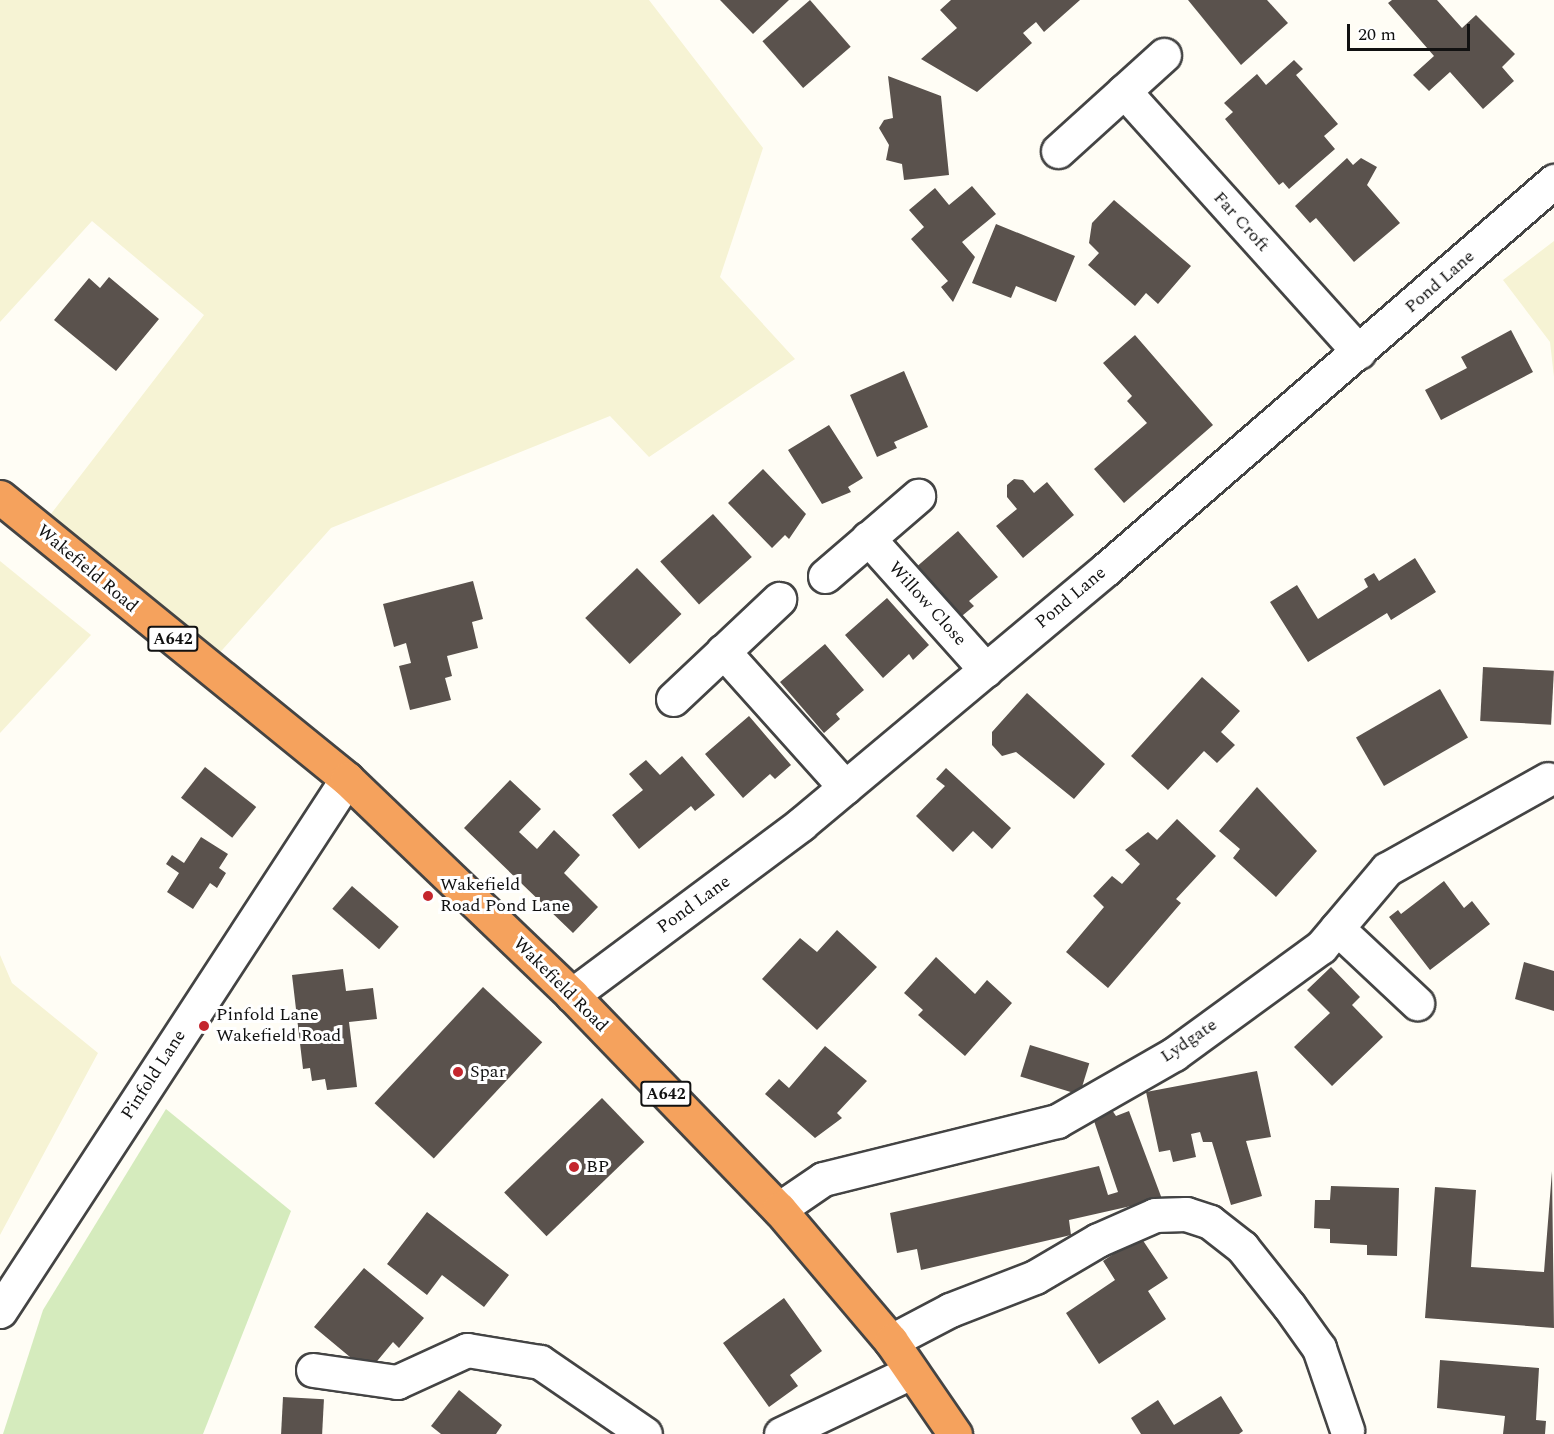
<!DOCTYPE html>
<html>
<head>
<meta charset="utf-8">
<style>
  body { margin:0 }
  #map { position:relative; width:1554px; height:1434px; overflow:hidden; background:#fffdf5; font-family:Spectral,serif }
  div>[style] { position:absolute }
  .farmland>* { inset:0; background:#f6f3d4 }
  .green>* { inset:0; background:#d5ebbd }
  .building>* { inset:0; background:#5a524d; transform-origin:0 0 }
  .roads { filter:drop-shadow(2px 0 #444) drop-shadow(-2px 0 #444) drop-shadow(0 2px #444) drop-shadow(0 -2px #444) }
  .minor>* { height:33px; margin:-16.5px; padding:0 16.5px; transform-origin:16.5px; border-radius:16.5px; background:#fff }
  .highway>* { height:33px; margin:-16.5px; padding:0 16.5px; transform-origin:16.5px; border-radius:16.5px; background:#f5a25d }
  .dots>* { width:16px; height:16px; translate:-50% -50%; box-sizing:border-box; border:3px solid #fff; border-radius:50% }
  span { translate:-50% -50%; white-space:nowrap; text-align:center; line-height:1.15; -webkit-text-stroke:6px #fff; paint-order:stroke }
  .shield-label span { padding:2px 4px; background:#fff; border:2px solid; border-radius:4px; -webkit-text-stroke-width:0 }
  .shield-label { font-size:16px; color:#111; font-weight:700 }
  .street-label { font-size:18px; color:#111 }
  .poi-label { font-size:18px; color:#111 }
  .left { translate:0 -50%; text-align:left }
  .scale { position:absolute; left:1347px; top:24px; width:123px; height:27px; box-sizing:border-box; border:3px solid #111; border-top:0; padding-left:8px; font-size:18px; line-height:21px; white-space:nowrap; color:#111; -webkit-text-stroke:4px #fff; paint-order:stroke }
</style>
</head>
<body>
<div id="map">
  <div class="farmland">
    <div style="clip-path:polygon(0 0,649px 0,763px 148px,720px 277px,795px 359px,649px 457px,610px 416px,331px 528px,207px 667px,44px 523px,204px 315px,92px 221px,0 322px)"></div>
    <div style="clip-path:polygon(1554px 241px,1554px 377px,1550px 342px,1503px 280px)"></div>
    <div style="clip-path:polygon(0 561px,91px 635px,0 733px)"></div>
    <div style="clip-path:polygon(0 955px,12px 983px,98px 1053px,0 1235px)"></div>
  </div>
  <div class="green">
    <div style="clip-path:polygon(166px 1109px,291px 1211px,203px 1434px,3px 1434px,43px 1310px)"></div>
  </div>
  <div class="building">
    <div style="clip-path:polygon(720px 0,789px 0,753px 34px)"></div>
    <div style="left:810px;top:0;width:62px;height:63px;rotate:49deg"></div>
    <div style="clip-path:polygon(951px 0,1080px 0,1044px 32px,1036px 22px,1023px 33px,1032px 43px,977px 92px,921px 59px,957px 28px,940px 10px)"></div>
    <div style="clip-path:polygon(1188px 0,1267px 0,1288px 23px,1241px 65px)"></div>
    <div style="clip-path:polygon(1392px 0,1437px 0,1462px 28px,1476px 15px,1515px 54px,1502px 67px,1514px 81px,1483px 109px,1450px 72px,1429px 91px,1413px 75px,1434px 56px,1388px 3px)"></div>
    <div style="clip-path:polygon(1294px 60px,1303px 69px,1296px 75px,1338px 124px,1324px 136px,1335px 149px,1289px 189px,1283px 182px,1279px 185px,1225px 119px,1233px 112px,1224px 103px,1257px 74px,1266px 85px)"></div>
    <div style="clip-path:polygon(888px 76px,941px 96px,949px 175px,904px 180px,902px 164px,886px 160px,889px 145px,879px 128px,884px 120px,893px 118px)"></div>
    <div style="clip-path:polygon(1347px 158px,1353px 165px,1361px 158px,1377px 167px,1367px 185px,1400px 223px,1354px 262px,1316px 218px,1310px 223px,1295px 206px)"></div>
    <div style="clip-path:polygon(972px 186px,996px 214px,962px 242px,975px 257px,953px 302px,941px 287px,948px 281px,911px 239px,924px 227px,909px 210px,935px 188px,949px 205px)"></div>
    <div style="clip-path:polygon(1114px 200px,1191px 266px,1158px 304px,1146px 293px,1135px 306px,1088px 265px,1099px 253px,1089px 243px,1092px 223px)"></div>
    <div style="clip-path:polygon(996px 224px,1075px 256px,1056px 302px,1016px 286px,1011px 298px,972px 283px)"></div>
    <div style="clip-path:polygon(109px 277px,159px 319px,116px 371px,54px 320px,89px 278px,100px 288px)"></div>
    <div style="clip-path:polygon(1511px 330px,1533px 372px,1441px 420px,1425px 390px,1467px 368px,1461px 357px)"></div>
    <div style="clip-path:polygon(1135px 335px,1213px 425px,1124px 503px,1094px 469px,1147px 423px,1127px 401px,1132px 396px,1103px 363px)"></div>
    <div style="clip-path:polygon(904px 371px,928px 427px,894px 442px,897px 448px,877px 457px,850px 395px)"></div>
    <div style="clip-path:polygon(829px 425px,863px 478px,848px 487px,851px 492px,822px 504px,788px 450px)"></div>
    <div style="clip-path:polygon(763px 469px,806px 514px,789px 539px,785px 535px,772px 548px,728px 503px)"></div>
    <div style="clip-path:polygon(1014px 479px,1023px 480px,1034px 493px,1047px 482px,1074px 515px,1023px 558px,996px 526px,1017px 509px,1007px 497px,1007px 485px)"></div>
    <div style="left:713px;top:514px;width:58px;height:71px;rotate:48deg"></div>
    <div style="clip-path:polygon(958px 531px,998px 577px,969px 601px,974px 606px,957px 620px,914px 569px)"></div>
    <div style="clip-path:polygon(1415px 558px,1436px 592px,1391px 620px,1387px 613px,1308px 662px,1270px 602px,1297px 585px,1318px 619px,1368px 587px,1364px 579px,1374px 573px,1379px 581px)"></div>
    <div style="left:637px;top:568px;width:64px;height:72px;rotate:46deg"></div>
    <div style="clip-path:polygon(473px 581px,483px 619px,472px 622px,478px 648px,447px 656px,452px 676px,445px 678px,451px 700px,410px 710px,399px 666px,411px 663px,406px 643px,394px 647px,383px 604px)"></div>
    <div style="clip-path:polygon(887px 598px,929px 645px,913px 660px,909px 654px,883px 678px,845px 635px)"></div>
    <div style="clip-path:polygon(825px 644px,864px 690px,836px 714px,840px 719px,824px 733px,780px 682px)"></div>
    <div style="left:1483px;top:667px;width:71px;height:54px;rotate:3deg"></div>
    <div style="clip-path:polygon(1202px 677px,1240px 711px,1221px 732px,1235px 745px,1217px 763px,1204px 751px,1168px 790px,1131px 756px)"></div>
    <div style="left:1440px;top:689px;width:56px;height:97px;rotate:60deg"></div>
    <div style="clip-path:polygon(1027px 693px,1105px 764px,1074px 799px,1016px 752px,1002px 756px,992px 745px,992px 732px)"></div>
    <div style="clip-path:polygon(749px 716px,791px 765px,775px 779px,770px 774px,743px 798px,705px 754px)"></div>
    <div style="clip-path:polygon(682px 756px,715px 795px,695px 811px,691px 806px,639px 849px,612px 815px,643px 790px,629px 774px,646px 760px,660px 775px)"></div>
    <div style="left:205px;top:767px;width:65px;height:39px;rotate:38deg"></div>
    <div style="clip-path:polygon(946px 768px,1011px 828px,992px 849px,973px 831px,953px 852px,916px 816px,945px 786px,936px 779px)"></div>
    <div style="clip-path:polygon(510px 780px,541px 809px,519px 832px,537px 849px,554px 830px,580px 855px,564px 873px,598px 907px,573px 933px,464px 828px)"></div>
    <div style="clip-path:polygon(1257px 787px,1317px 851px,1276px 897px,1233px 858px,1240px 849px,1219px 831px)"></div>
    <div style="clip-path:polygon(1177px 819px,1216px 856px,1176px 899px,1181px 903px,1108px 988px,1066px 952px,1104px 907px,1093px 896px,1112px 876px,1122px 884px,1140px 864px,1125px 850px,1148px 832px,1157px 840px)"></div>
    <div style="clip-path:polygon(201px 837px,228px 854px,219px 868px,226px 873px,217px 888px,210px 883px,193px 909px,167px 892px,179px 873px,166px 864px,172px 855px,184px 863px)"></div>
    <div style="clip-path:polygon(1444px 881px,1464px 908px,1472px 901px,1490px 924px,1430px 970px,1389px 917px,1398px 910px,1401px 914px)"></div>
    <div style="left:352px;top:886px;width:62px;height:30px;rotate:41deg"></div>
    <div style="clip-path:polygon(837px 930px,877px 967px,817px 1030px,762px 979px,800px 938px,817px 952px)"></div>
    <div style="clip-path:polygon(936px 957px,975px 994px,987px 980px,1012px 1003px,965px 1056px,918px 1015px,923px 1010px,904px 993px)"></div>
    <div style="clip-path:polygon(1524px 962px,1554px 971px,1554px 1011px,1515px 999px)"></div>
    <div style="clip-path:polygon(1331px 967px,1360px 997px,1352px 1005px,1383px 1037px,1332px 1086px,1294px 1047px,1330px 1013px,1307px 990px)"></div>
    <div style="clip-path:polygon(343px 969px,346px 991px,373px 988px,377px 1019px,349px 1022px,357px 1087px,327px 1090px,325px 1079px,312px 1081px,310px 1068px,303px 1069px,292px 975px)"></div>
    <div style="left:483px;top:987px;width:81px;height:159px;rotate:43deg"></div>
    <div style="left:1030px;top:1045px;width:62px;height:33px;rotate:17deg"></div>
    <div style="clip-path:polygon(825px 1046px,867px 1081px,837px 1113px,842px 1118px,815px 1138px,765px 1094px,779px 1079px,789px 1088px)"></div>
    <div style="clip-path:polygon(1257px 1071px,1271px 1137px,1246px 1141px,1262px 1196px,1231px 1205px,1212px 1142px,1203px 1142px,1200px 1132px,1191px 1134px,1196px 1157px,1173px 1162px,1170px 1150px,1159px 1152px,1146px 1092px)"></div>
    <div style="left:602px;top:1098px;width:61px;height:136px;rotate:46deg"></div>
    <div style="clip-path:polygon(1110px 1107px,1116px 1116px,1129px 1111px,1162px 1199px,1069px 1220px,1071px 1235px,921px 1270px,917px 1249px,897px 1253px,890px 1213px,1099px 1166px,1108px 1195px,1118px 1192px,1092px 1115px)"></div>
    <div style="clip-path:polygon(1552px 1171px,1554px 1328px,1425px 1318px,1435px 1187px,1476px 1190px,1471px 1267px,1544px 1272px)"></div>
    <div style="clip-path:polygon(1331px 1186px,1399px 1188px,1397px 1256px,1367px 1255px,1367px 1245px,1330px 1243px,1330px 1229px,1314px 1228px,1315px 1200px,1330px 1200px)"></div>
    <div style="clip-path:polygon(427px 1212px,509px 1275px,484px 1307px,442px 1275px,427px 1295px,387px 1264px)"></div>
    <div style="clip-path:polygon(1140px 1236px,1168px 1278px,1148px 1291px,1166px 1319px,1099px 1364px,1066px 1313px,1115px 1280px,1103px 1261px)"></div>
    <div style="clip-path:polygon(364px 1268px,424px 1318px,399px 1348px,393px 1342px,368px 1372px,314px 1327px)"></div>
    <div style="clip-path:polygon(784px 1298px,822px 1351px,790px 1375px,798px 1386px,769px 1407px,723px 1343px)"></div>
    <div style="clip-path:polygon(1440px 1360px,1539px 1368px,1536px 1420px,1546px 1421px,1545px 1434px,1503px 1434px,1505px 1416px,1437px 1408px)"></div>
    <div style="clip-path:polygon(459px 1390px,502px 1425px,496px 1434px,441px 1434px,431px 1426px)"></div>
    <div style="clip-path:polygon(1221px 1396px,1243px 1431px,1239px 1434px,1141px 1434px,1131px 1418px,1158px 1400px,1174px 1425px)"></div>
    <div style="left:283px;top:1397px;width:41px;height:37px;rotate:3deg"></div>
  </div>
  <div class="roads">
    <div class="minor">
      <div style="left:1124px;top:91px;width:351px;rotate:48deg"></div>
      <div style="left:1058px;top:151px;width:143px;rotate:-42.2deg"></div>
      <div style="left:868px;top:538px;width:177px;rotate:48.2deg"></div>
      <div style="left:825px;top:576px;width:123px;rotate:-40.7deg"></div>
      <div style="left:723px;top:651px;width:183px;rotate:48.1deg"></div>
      <div style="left:673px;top:699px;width:146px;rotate:-43.3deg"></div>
      <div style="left:1337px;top:928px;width:110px;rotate:43.2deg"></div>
      <div style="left:572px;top:995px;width:286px;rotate:-36.7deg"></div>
      <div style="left:801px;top:824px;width:398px;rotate:-39.9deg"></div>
      <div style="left:1106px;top:569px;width:593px;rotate:-40.89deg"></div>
      <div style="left:779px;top:1209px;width:53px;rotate:-34.3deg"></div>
      <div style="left:823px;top:1179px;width:241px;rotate:-13.9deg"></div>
      <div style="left:1057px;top:1121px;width:135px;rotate:-29.8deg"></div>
      <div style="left:1174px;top:1054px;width:182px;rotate:-36.1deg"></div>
      <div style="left:1321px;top:947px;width:102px;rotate:-49.8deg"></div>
      <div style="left:1387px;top:869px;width:184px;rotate:-29.2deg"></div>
      <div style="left:0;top:1311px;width:635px;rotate:-56.89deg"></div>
      <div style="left:891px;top:1341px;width:67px;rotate:-27.7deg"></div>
      <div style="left:950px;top:1310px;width:91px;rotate:-21.2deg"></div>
      <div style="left:1035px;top:1277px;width:73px;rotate:-30.4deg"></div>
      <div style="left:1098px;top:1240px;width:62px;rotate:-23.7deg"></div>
      <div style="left:1155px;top:1215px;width:31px;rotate:-2deg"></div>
      <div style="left:1186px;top:1214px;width:25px;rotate:18deg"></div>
      <div style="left:1210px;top:1222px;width:41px;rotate:38deg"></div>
      <div style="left:1242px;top:1247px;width:75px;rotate:51.5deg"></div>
      <div style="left:1289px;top:1306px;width:52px;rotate:54.5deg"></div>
      <div style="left:1319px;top:1348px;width:87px;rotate:71.1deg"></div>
      <div style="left:313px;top:1370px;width:85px;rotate:8.1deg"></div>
      <div style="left:397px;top:1382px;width:77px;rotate:-24.6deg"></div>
      <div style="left:467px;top:1350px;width:74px;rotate:9.3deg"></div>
      <div style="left:540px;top:1362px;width:127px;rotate:34.4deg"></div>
      <div style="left:781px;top:1434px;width:144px;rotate:-25.5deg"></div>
    </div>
    <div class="highway">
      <div style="left:0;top:497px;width:447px;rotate:39.1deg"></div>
      <div style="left:347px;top:779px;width:312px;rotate:43.8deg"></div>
      <div style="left:572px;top:995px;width:298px;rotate:46deg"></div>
      <div style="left:779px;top:1209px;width:173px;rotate:49.7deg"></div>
      <div style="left:891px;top:1341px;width:113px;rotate:55.5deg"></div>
    </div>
  </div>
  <div class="dots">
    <div style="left:428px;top:896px;background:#c4262e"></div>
    <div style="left:204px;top:1026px;background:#c4262e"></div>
    <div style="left:458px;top:1072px;background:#c4262e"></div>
    <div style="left:574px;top:1167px;background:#c4262e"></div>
  </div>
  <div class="shield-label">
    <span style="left:173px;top:639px">A642</span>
    <span style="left:666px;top:1094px">A642</span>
  </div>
  <div class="street-label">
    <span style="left:1241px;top:222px;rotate:48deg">Far Croft</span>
    <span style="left:1440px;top:282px;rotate:-41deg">Pond Lane</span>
    <span style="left:87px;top:569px;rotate:40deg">Wakefield Road</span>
    <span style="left:1071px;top:598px;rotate:-40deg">Pond Lane</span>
    <span style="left:927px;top:604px;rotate:48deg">Willow Close</span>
    <span style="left:694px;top:905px;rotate:-36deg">Pond Lane</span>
    <span style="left:560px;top:985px;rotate:45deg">Wakefield Road</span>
    <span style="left:1189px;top:1041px;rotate:-34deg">Lydgate</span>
    <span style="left:154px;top:1075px;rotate:-57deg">Pinfold Lane</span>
  </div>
  <div class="poi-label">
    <span class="left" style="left:440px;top:896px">Wakefield<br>Road Pond Lane</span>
    <span class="left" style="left:216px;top:1026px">Pinfold Lane<br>Wakefield Road</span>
    <span class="left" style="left:470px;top:1072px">Spar</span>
    <span class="left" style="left:586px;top:1167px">BP</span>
  </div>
  <div class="scale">20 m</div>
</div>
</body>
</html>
